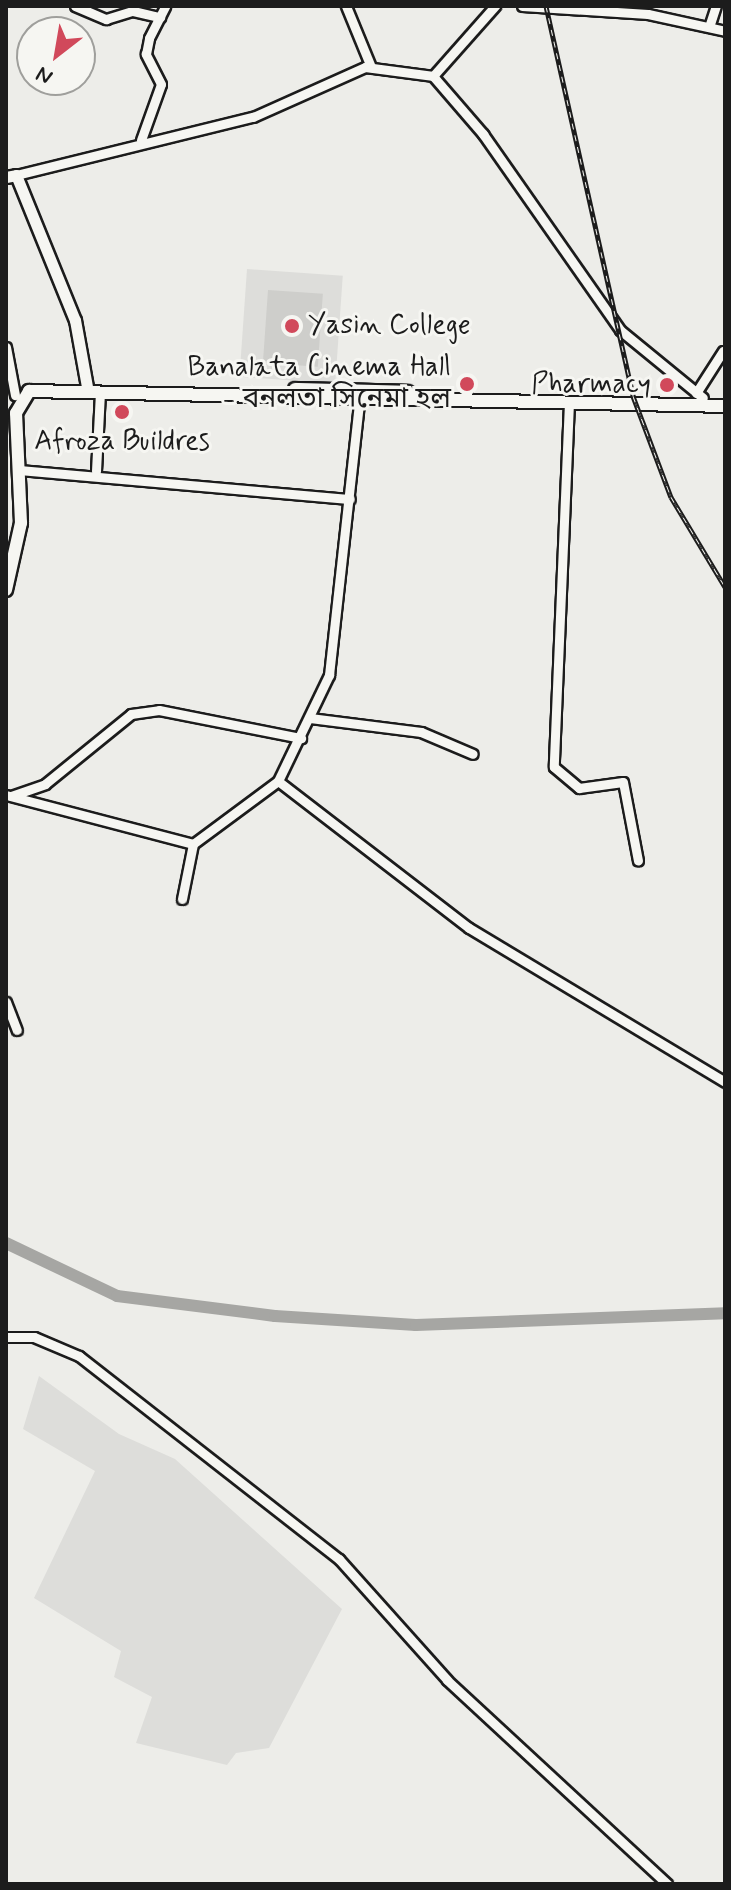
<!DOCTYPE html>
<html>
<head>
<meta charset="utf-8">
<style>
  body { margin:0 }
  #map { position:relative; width:731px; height:1890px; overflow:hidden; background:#edede9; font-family:Mynerve,"Noto Sans Bengali",sans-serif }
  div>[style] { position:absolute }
  .built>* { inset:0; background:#ddddda; transform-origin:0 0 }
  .green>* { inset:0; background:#cececb; transform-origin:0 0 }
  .river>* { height:12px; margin:-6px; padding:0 6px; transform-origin:6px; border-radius:6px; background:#a6a6a3 }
  .roads { filter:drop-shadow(2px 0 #1c1c1c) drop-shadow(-2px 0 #1c1c1c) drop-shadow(0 2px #1c1c1c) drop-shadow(0 -2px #1c1c1c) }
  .minor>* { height:9px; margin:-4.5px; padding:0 4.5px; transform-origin:4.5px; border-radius:4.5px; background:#f6f6f2 }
  .major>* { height:11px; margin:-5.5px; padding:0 5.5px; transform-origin:5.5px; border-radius:5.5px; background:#f6f6f2 }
  .highway>* { height:12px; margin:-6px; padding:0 6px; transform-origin:6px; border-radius:6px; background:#f6f6f2 }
  .rail>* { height:5px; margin-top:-2.5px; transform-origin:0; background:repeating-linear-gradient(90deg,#f6f6f2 0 6px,#1c1c1c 0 12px); box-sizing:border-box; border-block:2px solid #1c1c1c }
  .dots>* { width:22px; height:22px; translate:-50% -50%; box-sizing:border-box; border:4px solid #f6f6f2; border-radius:50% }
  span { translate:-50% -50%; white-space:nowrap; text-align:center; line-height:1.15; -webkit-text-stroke:6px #f6f6f2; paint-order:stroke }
  .poi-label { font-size:28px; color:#1c1c1c }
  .left { translate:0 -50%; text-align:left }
  .right { translate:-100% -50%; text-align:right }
  .frame { position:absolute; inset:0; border:8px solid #1c1c1c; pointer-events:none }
  .north { position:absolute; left:16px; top:16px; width:80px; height:80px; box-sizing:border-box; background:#f6f6f2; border:2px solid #9f9f9c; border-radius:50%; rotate:211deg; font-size:22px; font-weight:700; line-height:32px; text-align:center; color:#1c1c1c }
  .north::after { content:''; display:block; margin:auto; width:28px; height:36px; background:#d1495b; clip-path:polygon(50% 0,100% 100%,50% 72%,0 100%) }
</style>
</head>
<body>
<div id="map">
  <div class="built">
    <div style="left:247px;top:269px;width:96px;height:108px;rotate:4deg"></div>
    <div style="clip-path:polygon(39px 1376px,119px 1434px,175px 1459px,342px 1609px,269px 1748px,236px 1753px,227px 1765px,136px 1743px,152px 1697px,114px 1677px,121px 1651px,34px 1598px,95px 1471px,23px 1429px)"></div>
  </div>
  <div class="green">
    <div style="left:268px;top:290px;width:55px;height:73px;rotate:4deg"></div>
  </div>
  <div class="river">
    <div style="left:6px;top:1243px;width:123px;rotate:25.5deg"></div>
    <div style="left:117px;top:1296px;width:159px;rotate:7.2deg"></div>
    <div style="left:275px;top:1316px;width:141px;rotate:3.7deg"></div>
    <div style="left:416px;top:1325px;width:309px;rotate:-2.2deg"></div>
  </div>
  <div class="roads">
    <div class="minor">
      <div style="left:75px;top:6px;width:34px;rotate:23deg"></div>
      <div style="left:106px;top:19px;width:28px;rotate:-17deg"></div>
      <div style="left:133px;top:11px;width:28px;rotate:13deg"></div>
      <div style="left:346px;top:6px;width:66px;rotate:67.7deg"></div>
      <div style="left:522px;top:6px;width:126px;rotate:3.6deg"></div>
      <div style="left:648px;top:14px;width:79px;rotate:12.4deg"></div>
      <div style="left:709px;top:27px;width:22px;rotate:-72deg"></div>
      <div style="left:433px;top:76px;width:77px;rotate:49.2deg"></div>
      <div style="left:483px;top:134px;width:239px;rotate:55deg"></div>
      <div style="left:620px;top:330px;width:107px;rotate:39.3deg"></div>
      <div style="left:141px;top:140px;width:59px;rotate:-70.3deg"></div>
      <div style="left:161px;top:84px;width:34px;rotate:-117deg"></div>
      <div style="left:146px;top:54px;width:16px;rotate:-79deg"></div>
      <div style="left:149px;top:38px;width:36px;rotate:-63deg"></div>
      <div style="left:16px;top:175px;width:244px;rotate:-13.8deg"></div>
      <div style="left:253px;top:117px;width:123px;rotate:-24.1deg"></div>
      <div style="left:365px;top:67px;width:69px;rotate:7.5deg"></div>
      <div style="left:433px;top:76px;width:94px;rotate:-48.5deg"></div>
      <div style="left:6px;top:347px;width:49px;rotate:79.4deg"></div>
      <div style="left:696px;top:393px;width:50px;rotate:-57.3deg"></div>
      <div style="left:569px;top:402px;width:365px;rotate:92.4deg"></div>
      <div style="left:554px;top:767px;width:33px;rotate:40deg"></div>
      <div style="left:579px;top:788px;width:44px;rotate:-7.8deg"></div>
      <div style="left:623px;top:782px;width:80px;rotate:79.2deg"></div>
      <div style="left:18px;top:470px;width:333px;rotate:5deg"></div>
      <div style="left:96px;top:471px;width:79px;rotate:-87.1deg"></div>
      <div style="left:310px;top:718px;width:112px;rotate:7.2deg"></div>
      <div style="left:421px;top:732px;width:56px;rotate:22.9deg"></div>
      <div style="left:278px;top:781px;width:241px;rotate:37.6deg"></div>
      <div style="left:469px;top:928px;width:299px;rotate:31deg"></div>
      <div style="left:6px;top:795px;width:193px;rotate:14.7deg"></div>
      <div style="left:193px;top:844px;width:106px;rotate:-36.5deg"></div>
      <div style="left:278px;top:781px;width:118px;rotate:-64.3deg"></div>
      <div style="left:329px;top:675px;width:283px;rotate:-83.7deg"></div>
      <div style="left:11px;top:796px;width:36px;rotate:-19deg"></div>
      <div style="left:45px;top:784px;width:111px;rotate:-39.1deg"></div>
      <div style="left:131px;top:714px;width:28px;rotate:-8deg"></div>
      <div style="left:159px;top:710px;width:145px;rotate:11.2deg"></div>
      <div style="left:182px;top:899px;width:56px;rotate:-78.7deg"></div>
      <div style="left:6px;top:1002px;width:30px;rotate:69deg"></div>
      <div style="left:6px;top:1337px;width:28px"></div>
      <div style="left:34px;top:1337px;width:49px;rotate:22.9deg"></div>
      <div style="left:79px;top:1356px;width:330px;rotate:38deg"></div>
      <div style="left:339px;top:1559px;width:162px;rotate:48.2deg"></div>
      <div style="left:447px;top:1680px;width:300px;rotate:42.8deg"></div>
    </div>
    <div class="major">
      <div style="left:6px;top:177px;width:10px;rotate:-11deg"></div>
      <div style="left:16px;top:175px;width:157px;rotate:67.9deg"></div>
      <div style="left:75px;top:320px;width:73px;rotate:79.8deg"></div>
    </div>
    <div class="highway">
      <div style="left:295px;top:389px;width:113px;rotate:1.5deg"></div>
      <div style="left:6px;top:590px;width:69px;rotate:-77.4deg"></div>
      <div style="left:21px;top:523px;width:110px;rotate:-92.6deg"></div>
      <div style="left:16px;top:413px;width:26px;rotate:-59deg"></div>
      <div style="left:29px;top:391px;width:696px;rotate:1.23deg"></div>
    </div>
  </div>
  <div class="rail">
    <div style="left:546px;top:6px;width:400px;rotate:77.4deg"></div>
    <div style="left:633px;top:396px;width:108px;rotate:69.4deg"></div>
    <div style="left:671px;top:497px;width:105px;rotate:59deg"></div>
  </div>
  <div class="dots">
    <div style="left:292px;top:326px;background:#d1495b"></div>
    <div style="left:467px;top:384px;background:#d1495b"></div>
    <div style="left:667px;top:385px;background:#d1495b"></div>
    <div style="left:122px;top:412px;background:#d1495b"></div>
  </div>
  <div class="poi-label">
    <span class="left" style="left:308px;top:326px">Yasin College</span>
    <span class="right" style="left:451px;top:384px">Banalata Cinema Hall<br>- বনলতা সিনেমা হল</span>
    <span class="right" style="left:651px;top:385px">Pharmacy</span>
    <span style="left:122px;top:442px">Afroza Buildres</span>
  </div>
  <div class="frame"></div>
  <div class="north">N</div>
</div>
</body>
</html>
